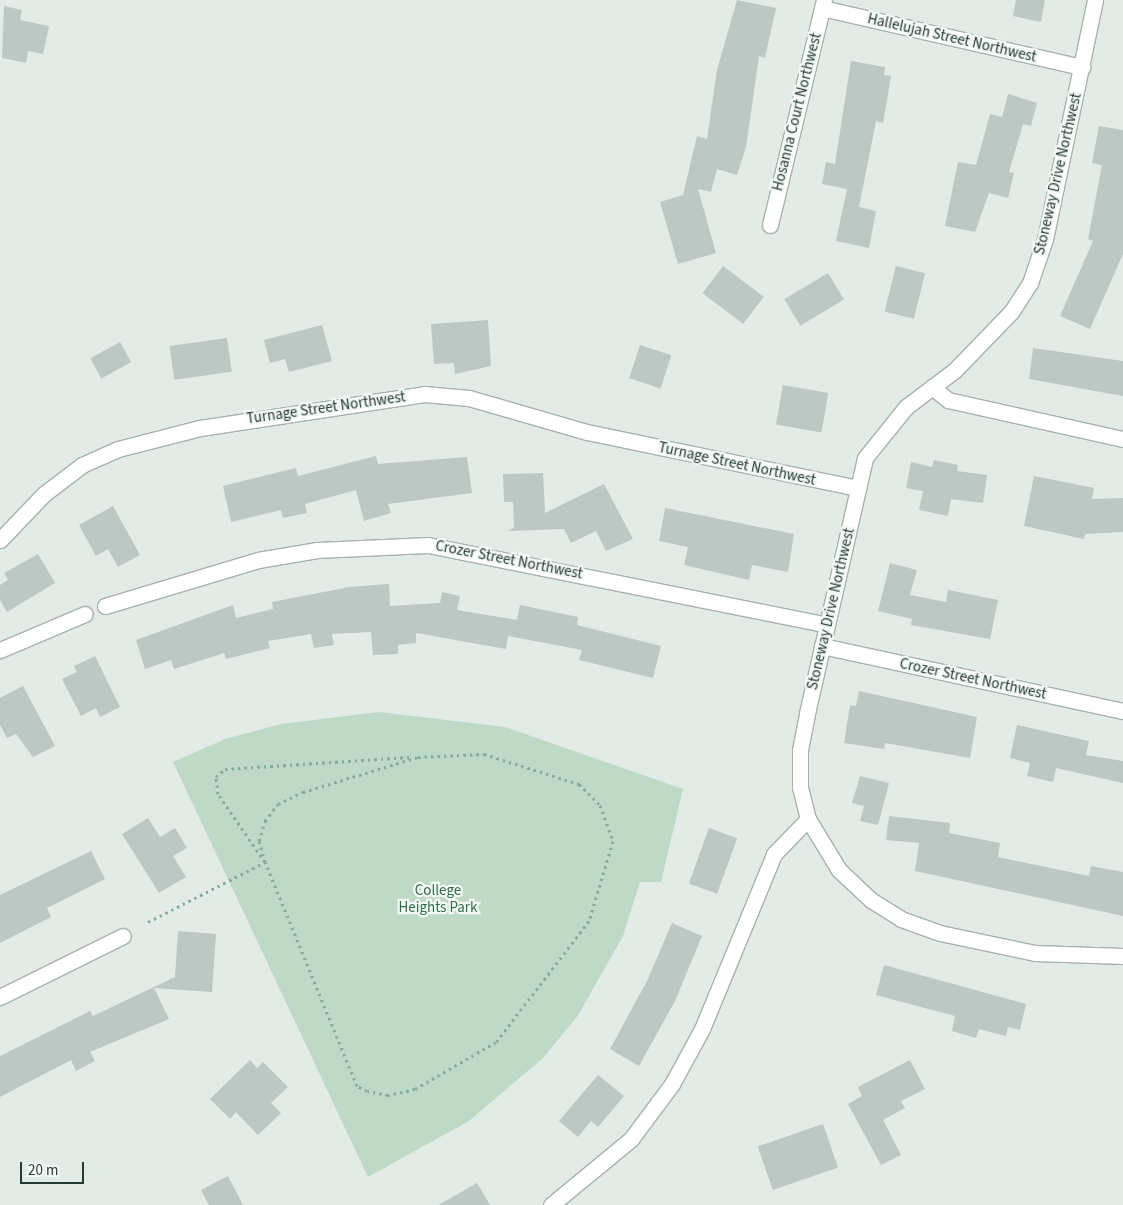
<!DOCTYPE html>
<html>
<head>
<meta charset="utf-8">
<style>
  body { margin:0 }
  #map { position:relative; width:1123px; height:1205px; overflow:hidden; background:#e3ebe7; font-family:"Source Sans 3",sans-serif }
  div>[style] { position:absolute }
  .green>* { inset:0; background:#bedac6 }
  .building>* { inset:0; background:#bbc8c3; transform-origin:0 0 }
  .path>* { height:3px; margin-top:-1.5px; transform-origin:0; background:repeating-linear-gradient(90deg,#86aca0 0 2.5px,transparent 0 6.5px) }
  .roads { filter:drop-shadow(1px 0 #a6b2ae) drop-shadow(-1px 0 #a6b2ae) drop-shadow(0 1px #a6b2ae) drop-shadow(0 -1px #a6b2ae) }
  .minor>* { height:15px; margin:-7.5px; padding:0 7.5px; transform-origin:7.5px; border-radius:7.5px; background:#fff }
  span { translate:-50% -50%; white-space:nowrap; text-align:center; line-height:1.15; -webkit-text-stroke:4.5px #f3f8f5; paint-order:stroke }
  .street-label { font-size:15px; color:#243a35 }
  .park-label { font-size:15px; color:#326d4a }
  .scale { position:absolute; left:20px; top:1162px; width:64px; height:22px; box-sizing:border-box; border:2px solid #243a35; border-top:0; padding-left:6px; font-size:15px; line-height:18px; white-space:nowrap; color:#243a35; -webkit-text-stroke:4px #f3f8f5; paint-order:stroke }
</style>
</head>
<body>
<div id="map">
  <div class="green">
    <div style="clip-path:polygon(379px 712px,505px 727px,683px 789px,661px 882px,640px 882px,623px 936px,577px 1017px,543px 1058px,469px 1121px,368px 1177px,173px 762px,225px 739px,281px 724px)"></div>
  </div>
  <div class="building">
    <div style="clip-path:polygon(737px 0,776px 8px,765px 58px,759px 56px,746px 147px,737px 175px,717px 169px,711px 192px,698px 189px,716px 253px,678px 264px,660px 202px,683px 195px,697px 136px,707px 139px,717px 70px)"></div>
    <div style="clip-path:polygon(1016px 0,1045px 0,1041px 22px,1013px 16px)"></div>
    <div style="clip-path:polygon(4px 6px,22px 10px,20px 20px,49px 26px,43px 54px,28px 51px,26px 63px,2px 58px)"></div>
    <div style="clip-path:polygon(851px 61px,885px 67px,884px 75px,891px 76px,883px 123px,876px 121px,859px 207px,876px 211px,869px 248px,836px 241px,847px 189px,822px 184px,826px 162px,835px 164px)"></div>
    <div style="clip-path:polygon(1008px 94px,1037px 103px,1031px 126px,1023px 124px,1009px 172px,1014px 173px,1008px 198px,989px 193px,975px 232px,945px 226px,958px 162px,976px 165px,990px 114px,1002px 117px)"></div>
    <div style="clip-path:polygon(1099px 126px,1123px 130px,1123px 254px,1090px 329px,1060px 316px,1093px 241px,1088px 239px,1102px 165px,1092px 163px)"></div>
    <div style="left:723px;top:266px;width:51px;height:34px;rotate:37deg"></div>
    <div style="left:896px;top:266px;width:30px;height:47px;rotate:14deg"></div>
    <div style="left:828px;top:273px;width:31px;height:51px;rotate:59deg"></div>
    <div style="clip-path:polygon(488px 320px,491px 366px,455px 374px,454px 363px,434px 364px,431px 324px)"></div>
    <div style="clip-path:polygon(322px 325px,332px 361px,289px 372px,285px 359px,270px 363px,264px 340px)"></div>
    <div style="left:227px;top:338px;width:34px;height:58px;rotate:82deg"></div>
    <div style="left:120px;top:342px;width:23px;height:34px;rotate:61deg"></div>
    <div style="left:640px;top:345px;width:33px;height:35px;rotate:18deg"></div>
    <div style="clip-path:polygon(1033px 348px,1123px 361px,1123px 396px,1029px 379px)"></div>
    <div style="left:783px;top:385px;width:46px;height:40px;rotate:10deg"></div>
    <div style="clip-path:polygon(376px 456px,378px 464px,467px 457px,472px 493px,388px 504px,391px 513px,364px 521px,356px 490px,305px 504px,307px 513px,283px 518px,281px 510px,231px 522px,223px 486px,296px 468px,298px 476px)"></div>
    <div style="clip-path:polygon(934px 460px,958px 465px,957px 471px,987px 475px,983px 503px,951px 499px,948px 516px,919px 510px,923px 491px,906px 488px,911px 462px,932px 467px)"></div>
    <div style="clip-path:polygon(543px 473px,545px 513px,604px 484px,633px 539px,606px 551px,596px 531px,571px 543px,564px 529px,507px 531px,514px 528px,513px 502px,504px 502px,503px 474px)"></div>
    <div style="clip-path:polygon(1034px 476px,1094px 488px,1092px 499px,1123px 498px,1123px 532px,1085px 534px,1084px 539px,1024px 526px)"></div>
    <div style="clip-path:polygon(113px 506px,140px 555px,118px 567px,108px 549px,96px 556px,79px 525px)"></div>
    <div style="clip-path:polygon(665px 508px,794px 534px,788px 572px,752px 565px,749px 580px,684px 565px,688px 547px,659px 541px)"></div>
    <div style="clip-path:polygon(38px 554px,55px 583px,7px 612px,0 600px,0 585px,8px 580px,4px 573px)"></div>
    <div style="clip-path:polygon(890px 563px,917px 570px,910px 595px,946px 602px,948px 590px,998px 600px,990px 639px,911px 625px,912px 619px,878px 611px)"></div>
    <div style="clip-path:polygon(389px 584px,390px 606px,440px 603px,442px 592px,460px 596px,457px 610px,517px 620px,520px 605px,578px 617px,577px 625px,661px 646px,653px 678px,579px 660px,582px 650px,508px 636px,506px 649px,416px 633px,416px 643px,398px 645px,398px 654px,373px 655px,371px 632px,332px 634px,334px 645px,314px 648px,311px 634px,268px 641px,270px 648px,226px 659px,224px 653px,174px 669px,171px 660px,145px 669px,136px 640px,233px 605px,236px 618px,273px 609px,272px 602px,349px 587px)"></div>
    <div style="clip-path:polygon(95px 656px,120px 707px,100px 717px,96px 708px,81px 716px,62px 679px,77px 672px,74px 666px)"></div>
    <div style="clip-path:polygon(23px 686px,55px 746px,33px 757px,16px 734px,7px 738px,0 725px,0 698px)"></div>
    <div style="clip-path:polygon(859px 691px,977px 717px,970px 758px,885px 743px,884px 749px,844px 743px,850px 705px,856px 706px)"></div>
    <div style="clip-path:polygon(1017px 725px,1089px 741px,1086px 755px,1123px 761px,1123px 783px,1056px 768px,1053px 782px,1027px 776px,1030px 763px,1010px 758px)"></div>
    <div style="clip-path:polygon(860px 776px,889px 783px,878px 825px,860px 821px,864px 806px,852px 803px)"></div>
    <div style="clip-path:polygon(889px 816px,950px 823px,949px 833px,1000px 843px,998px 857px,1089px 876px,1091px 866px,1123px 872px,1123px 916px,915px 871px,919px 843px,886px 840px)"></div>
    <div style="clip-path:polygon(148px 818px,160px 837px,175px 828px,187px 848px,173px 856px,186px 877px,159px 893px,122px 834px)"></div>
    <div style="left:709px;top:828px;width:30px;height:59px;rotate:20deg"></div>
    <div style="clip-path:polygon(91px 851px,105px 879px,47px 908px,51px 917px,0 943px,0 895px)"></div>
    <div style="clip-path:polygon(672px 923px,702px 936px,675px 1001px,639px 1066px,610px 1049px,647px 981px)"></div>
    <div style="clip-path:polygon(178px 931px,216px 934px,212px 992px,154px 988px,169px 1019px,90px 1052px,95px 1061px,76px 1071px,71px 1060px,0 1097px,0 1056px,90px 1011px,93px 1016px,175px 977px)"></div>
    <div style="clip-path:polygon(884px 965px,1026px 1004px,1020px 1030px,1008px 1027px,1006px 1036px,979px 1029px,976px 1038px,952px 1031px,955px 1016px,876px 995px)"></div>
    <div style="clip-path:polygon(250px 1060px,257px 1068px,263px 1062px,288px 1087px,271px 1103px,281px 1113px,258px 1135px,236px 1112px,230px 1119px,210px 1099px)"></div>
    <div style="clip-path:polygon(910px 1060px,925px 1089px,901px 1101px,905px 1108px,883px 1120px,901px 1155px,881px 1165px,848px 1104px,862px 1096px,858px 1087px)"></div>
    <div style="clip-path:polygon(598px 1075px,624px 1096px,598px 1127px,591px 1121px,578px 1137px,559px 1121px)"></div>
    <div style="left:823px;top:1124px;width:46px;height:69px;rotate:71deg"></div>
    <div style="clip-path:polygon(228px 1176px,243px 1205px,209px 1205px,201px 1190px)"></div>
    <div style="clip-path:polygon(477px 1183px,490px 1205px,439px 1205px)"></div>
  </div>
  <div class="path">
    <div style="left:484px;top:754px;width:100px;rotate:17.5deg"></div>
    <div style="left:579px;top:784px;width:30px;rotate:45deg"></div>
    <div style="left:600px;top:805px;width:38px;rotate:70deg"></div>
    <div style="left:613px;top:841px;width:84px;rotate:106.7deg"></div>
    <div style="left:589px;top:921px;width:153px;rotate:127.5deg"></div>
    <div style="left:496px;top:1042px;width:94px;rotate:149.9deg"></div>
    <div style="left:415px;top:1089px;width:28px;rotate:167deg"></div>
    <div style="left:388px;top:1095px;width:21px;rotate:-169deg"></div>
    <div style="left:367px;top:1091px;width:11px;rotate:-153deg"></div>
    <div style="left:357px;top:1086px;width:242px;rotate:-112.3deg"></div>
    <div style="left:265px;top:862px;width:22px;rotate:-106deg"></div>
    <div style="left:259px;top:841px;width:21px;rotate:-73deg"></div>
    <div style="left:265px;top:821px;width:21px;rotate:-53deg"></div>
    <div style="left:278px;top:804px;width:28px;rotate:-26deg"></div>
    <div style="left:303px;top:792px;width:120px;rotate:-16.9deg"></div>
    <div style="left:418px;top:757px;width:66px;rotate:-2.6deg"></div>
    <div style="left:148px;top:922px;width:131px;rotate:-27.1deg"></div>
    <div style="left:265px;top:862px;width:83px;rotate:-124.7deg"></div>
    <div style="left:218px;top:794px;width:17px;rotate:-97deg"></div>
    <div style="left:216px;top:777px;width:12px;rotate:-42deg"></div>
    <div style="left:225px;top:769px;width:188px;rotate:-3.7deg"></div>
  </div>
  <div class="roads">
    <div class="minor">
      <div style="left:1095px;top:0;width:244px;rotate:101.8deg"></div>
      <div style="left:1045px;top:239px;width:46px;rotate:108.8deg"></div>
      <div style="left:1030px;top:283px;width:35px;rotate:123deg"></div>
      <div style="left:1011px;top:312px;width:81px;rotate:134deg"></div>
      <div style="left:955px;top:370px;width:61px;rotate:142.9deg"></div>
      <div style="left:906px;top:407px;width:65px;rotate:128.8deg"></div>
      <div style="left:865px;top:458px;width:262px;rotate:102.8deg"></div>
      <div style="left:807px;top:714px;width:37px;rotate:101deg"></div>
      <div style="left:800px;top:750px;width:37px;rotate:90deg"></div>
      <div style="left:800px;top:787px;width:33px;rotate:76deg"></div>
      <div style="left:808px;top:819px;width:60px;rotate:58.7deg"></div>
      <div style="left:839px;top:870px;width:44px;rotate:43.2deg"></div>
      <div style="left:871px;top:900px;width:36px;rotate:32deg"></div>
      <div style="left:901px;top:919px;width:41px;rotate:19.7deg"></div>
      <div style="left:940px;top:933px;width:97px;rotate:11.9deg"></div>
      <div style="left:1035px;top:953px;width:88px;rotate:2deg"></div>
      <div style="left:822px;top:8px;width:267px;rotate:12.8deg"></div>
      <div style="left:770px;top:225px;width:231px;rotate:-76.5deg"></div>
      <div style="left:932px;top:387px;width:21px;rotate:39deg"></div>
      <div style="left:948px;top:400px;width:179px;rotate:12.6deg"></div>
      <div style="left:0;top:540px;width:64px;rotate:-46.3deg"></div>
      <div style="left:44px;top:494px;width:48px;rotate:-37.3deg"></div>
      <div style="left:82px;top:465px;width:39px;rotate:-24deg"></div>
      <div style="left:118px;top:449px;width:85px;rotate:-14.4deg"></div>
      <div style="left:200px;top:428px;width:227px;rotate:-8.6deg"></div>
      <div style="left:424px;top:394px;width:45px;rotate:5.1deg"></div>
      <div style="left:469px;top:398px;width:123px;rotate:16.1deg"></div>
      <div style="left:587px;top:432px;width:277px;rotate:11.7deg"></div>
      <div style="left:105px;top:606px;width:160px;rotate:-16.7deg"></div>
      <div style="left:258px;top:560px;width:60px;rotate:-9.6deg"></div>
      <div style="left:317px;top:550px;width:111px;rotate:-2.6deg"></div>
      <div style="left:428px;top:545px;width:407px;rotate:11.3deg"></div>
      <div style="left:822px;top:646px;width:308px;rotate:12.2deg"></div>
      <div style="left:0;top:650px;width:92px;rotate:-23deg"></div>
      <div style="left:0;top:997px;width:137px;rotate:-26.4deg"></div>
      <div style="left:551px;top:1205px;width:104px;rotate:-39.5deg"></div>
      <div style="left:631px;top:1139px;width:69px;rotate:-53.3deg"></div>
      <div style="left:672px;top:1084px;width:63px;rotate:-61.4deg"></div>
      <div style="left:702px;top:1029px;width:189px;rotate:-67.6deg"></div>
      <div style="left:774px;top:854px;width:49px;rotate:-45.8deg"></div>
    </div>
  </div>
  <div class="street-label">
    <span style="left:952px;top:38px;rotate:13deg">Hallelujah Street Northwest</span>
    <span style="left:797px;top:112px;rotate:-76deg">Hosanna Court Northwest</span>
    <span style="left:1058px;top:174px;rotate:-77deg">Stoneway Drive Northwest</span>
    <span style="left:326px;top:408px;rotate:-8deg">Turnage Street Northwest</span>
    <span style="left:737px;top:464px;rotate:12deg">Turnage Street Northwest</span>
    <span style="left:509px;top:560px;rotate:11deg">Crozer Street Northwest</span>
    <span style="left:831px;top:609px;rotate:-77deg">Stoneway Drive Northwest</span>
    <span style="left:973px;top:679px;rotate:12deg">Crozer Street Northwest</span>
  </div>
  <div class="park-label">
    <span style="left:438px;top:899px">College<br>Heights Park</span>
  </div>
  <div class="scale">20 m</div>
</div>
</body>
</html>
